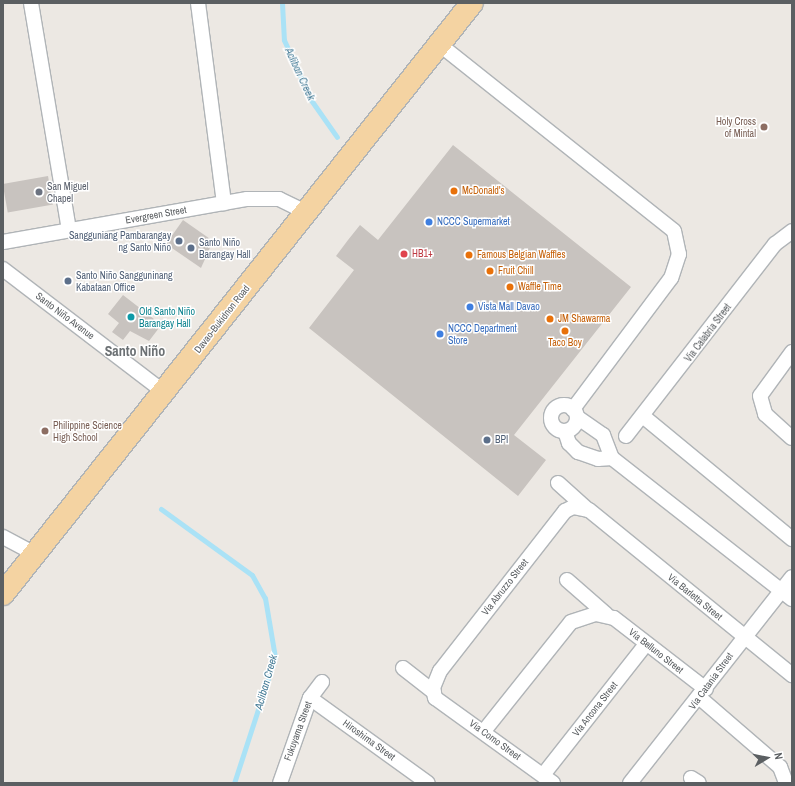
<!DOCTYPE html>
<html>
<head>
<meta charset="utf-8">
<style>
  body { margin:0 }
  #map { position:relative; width:795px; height:786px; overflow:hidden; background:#ece8e3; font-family:"Archivo Narrow",sans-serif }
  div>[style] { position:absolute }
  .stream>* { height:5px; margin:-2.5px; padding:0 2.5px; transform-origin:2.5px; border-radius:2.5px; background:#aae2f6 }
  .building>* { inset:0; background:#c8c3bf; transform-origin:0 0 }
  .roads { filter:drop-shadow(1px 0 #b0b4b7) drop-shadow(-1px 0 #b0b4b7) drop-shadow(0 1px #b0b4b7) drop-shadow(0 -1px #b0b4b7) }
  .minor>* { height:14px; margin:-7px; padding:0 7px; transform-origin:7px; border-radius:7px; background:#fff }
  .minor>.ring { margin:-7px; padding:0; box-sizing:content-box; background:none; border:14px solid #fff; border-radius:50% }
  .trunk>* { height:22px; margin:-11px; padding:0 11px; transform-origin:11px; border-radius:11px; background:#f4d3a2 }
  .dots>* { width:11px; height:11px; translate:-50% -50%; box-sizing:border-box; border:2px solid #fff; border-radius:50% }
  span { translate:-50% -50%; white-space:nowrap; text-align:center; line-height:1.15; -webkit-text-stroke:3px #fff; paint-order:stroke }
  .education-label { font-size:10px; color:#785e54 }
  .right { translate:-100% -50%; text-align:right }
  .left { translate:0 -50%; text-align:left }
  .worship-label { font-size:10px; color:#5b616d }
  .food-label { font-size:10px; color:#c56008 }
  .street-label { font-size:10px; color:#5b5f62 }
  .shop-label { font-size:10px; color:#366cbe }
  .service-label { font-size:10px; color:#4e5e75 }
  .health-label { font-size:10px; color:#be3a42 }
  .culture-label { font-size:10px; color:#0d838f }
  .water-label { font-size:11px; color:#437a95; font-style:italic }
  .district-label { font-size:14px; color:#6c7174; font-weight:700 }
  .frame { position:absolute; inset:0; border:4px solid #5b5f62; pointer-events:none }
  .north { position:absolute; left:747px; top:738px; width:40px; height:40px; -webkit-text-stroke:3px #fff; paint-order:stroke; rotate:80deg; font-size:11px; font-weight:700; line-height:16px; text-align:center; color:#5b5f62 }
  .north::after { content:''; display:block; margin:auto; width:14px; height:18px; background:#5b5f62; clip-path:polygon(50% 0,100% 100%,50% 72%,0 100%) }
</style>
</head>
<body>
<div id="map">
  <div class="stream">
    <div style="left:282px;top:3px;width:37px;rotate:87deg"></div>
    <div style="left:284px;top:40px;width:66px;rotate:65.8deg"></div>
    <div style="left:311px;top:100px;width:45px;rotate:54.9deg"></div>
    <div style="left:161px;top:509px;width:112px;rotate:36deg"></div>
    <div style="left:252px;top:575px;width:26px;rotate:61deg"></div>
    <div style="left:265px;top:598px;width:60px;rotate:80.4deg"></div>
    <div style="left:275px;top:657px;width:133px;rotate:108deg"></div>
  </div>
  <div class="building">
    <div style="clip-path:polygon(453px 145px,631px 287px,514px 435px,546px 460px,518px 496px,309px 328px,354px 270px,336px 256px,348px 240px,360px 225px,378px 240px)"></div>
    <div style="left:48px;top:176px;width:29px;height:46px;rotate:80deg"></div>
    <div style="clip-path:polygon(183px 220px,213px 241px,201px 268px,166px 244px)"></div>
    <div style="clip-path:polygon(123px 295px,154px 319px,152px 322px,159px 328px,149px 341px,130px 331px,123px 340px,112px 332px,119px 323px,108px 314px)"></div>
  </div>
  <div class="roads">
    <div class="minor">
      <div style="left:31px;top:3px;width:230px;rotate:80.5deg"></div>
      <div style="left:198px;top:3px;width:202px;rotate:82.6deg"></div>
      <div style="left:439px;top:44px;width:300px;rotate:38.5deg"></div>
      <div style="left:674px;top:231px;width:24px;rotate:78deg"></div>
      <div style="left:679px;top:254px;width:25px;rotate:108deg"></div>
      <div style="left:671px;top:278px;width:164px;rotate:126.8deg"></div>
      <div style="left:3px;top:242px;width:248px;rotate:-10deg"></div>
      <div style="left:247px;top:199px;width:32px"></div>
      <div style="left:279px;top:199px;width:30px;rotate:26deg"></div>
      <div style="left:3px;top:269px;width:203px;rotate:37.4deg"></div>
      <div style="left:792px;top:352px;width:54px;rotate:126deg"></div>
      <div style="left:760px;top:396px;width:19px;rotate:74deg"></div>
      <div style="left:765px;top:414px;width:36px;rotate:42deg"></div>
      <div class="ring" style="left:551px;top:405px;width:12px;height:12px"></div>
      <div style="left:577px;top:417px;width:32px;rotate:35deg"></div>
      <div style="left:603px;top:435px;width:25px;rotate:69deg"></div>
      <div style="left:612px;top:458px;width:229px;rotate:38.1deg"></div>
      <div style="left:644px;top:417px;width:192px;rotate:39.5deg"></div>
      <div style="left:565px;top:431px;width:13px;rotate:72deg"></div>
      <div style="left:569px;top:443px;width:13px;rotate:45deg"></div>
      <div style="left:578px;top:452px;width:21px;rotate:19deg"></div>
      <div style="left:598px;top:459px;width:14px;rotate:-4deg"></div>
      <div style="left:626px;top:436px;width:243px;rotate:-52.2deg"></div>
      <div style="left:775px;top:244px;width:21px;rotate:-37deg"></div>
      <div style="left:558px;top:483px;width:40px;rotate:42deg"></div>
      <div style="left:3px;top:537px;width:36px;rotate:28deg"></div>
      <div style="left:567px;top:580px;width:52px;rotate:41.1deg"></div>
      <div style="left:403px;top:668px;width:39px;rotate:38deg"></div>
      <div style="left:310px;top:698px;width:145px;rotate:35.8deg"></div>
      <div style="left:700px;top:698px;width:106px;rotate:40.8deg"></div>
      <div style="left:780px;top:767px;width:17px;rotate:69deg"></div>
      <div style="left:484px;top:731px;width:139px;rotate:-51.4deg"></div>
      <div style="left:571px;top:622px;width:26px;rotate:-18deg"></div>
      <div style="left:596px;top:614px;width:18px;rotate:13deg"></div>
      <div style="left:614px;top:618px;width:116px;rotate:37.7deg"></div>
      <div style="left:543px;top:775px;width:167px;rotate:-51.8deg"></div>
      <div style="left:691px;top:778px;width:9px;rotate:32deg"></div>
      <div style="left:280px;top:783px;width:90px;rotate:-70.6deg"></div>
      <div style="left:310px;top:698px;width:20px;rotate:-53deg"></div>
      <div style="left:553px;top:783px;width:145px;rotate:-144.2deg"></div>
      <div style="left:435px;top:698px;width:10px;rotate:-101deg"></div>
      <div style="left:433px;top:688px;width:18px;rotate:-68deg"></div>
      <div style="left:440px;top:671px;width:203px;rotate:-52deg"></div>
      <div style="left:565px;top:511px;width:9px;rotate:-27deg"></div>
      <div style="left:573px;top:507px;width:16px;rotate:11deg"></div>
      <div style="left:589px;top:510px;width:262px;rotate:39.1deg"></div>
      <div style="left:630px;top:783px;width:262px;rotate:-51.8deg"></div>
    </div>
    <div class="trunk">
      <div style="left:3px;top:594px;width:754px;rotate:-51.57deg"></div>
    </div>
  </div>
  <div class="dots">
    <div style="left:764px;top:127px;background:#8d6e63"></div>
    <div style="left:454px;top:191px;background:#e8710a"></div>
    <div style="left:39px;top:192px;background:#6b7280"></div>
    <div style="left:429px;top:222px;background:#3f7fe0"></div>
    <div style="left:179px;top:241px;background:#5c6f8a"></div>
    <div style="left:191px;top:248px;background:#5c6f8a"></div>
    <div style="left:404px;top:254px;background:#e0444e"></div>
    <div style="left:469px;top:255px;background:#e8710a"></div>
    <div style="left:490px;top:271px;background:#e8710a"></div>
    <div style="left:68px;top:281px;background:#5c6f8a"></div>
    <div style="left:510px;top:287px;background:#e8710a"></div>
    <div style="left:470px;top:307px;background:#3f7fe0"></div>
    <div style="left:131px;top:317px;background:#0f9aa8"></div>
    <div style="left:550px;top:319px;background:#e8710a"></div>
    <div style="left:565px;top:331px;background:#e8710a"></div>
    <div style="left:440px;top:334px;background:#3f7fe0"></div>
    <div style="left:45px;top:431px;background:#8d6e63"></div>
    <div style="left:487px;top:440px;background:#5c6f8a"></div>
  </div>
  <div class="education-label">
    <span class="right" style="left:756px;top:127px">Holy Cross<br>of Mintal</span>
    <span class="left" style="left:53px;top:431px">Philippine Science<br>High School</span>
  </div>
  <div class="worship-label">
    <span class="left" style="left:47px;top:192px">San Miguel<br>Chapel</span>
  </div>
  <div class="food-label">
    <span class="left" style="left:462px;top:191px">McDonald's</span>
    <span class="left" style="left:477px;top:255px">Famous Belgian Waffles</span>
    <span class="left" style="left:498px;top:271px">Fruit Chill</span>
    <span class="left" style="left:518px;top:287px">Waffle Time</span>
    <span class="left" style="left:558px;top:319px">JM Shawarma</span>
    <span style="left:565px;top:343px">Taco Boy</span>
  </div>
  <div class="street-label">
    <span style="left:156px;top:215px;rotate:-10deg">Evergreen Street</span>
    <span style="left:65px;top:316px;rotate:37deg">Santo Niño Avenue</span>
    <span style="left:222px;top:319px;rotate:-52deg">Davao-Bukidnon Road</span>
    <span style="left:708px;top:333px;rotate:-53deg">Via Calabria Street</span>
    <span style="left:505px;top:587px;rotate:-52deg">Via Abruzzo Street</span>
    <span style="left:695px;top:597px;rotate:39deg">Via Barletta Street</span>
    <span style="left:656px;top:651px;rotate:38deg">Via Belluno Street</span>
    <span style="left:711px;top:681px;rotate:-54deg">Via Catania Street</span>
    <span style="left:595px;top:709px;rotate:-52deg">Via Ancona Street</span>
    <span style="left:298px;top:731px;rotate:-70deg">Fukuyama Street</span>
    <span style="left:369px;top:740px;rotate:36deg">Hiroshima Street</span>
    <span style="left:495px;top:740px;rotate:36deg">Via Como Street</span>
  </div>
  <div class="shop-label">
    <span class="left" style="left:437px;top:222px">NCCC Supermarket</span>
    <span class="left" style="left:478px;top:307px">Vista Mall Davao</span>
    <span class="left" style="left:448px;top:334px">NCCC Department<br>Store</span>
  </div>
  <div class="service-label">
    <span class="right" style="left:171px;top:241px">Sangguniang Pambarangay<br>ng Santo Niño</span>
    <span class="left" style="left:199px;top:248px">Santo Niño<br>Barangay Hall</span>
    <span class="left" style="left:76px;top:281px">Santo Niño Sangguninang<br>Kabataan Office</span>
    <span class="left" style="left:495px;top:440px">BPI</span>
  </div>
  <div class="health-label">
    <span class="left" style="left:412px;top:254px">HB1+</span>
  </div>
  <div class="culture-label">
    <span class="left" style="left:139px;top:317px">Old Santo Niño<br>Barangay Hall</span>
  </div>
  <div class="water-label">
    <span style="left:300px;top:74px;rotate:65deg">Acliban Creek</span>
    <span style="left:266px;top:682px;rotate:-74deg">Acliban Creek</span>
  </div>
  <div class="district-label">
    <span style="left:135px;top:351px">Santo Niño</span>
  </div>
  <div class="frame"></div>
  <div class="north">N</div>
</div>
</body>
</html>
